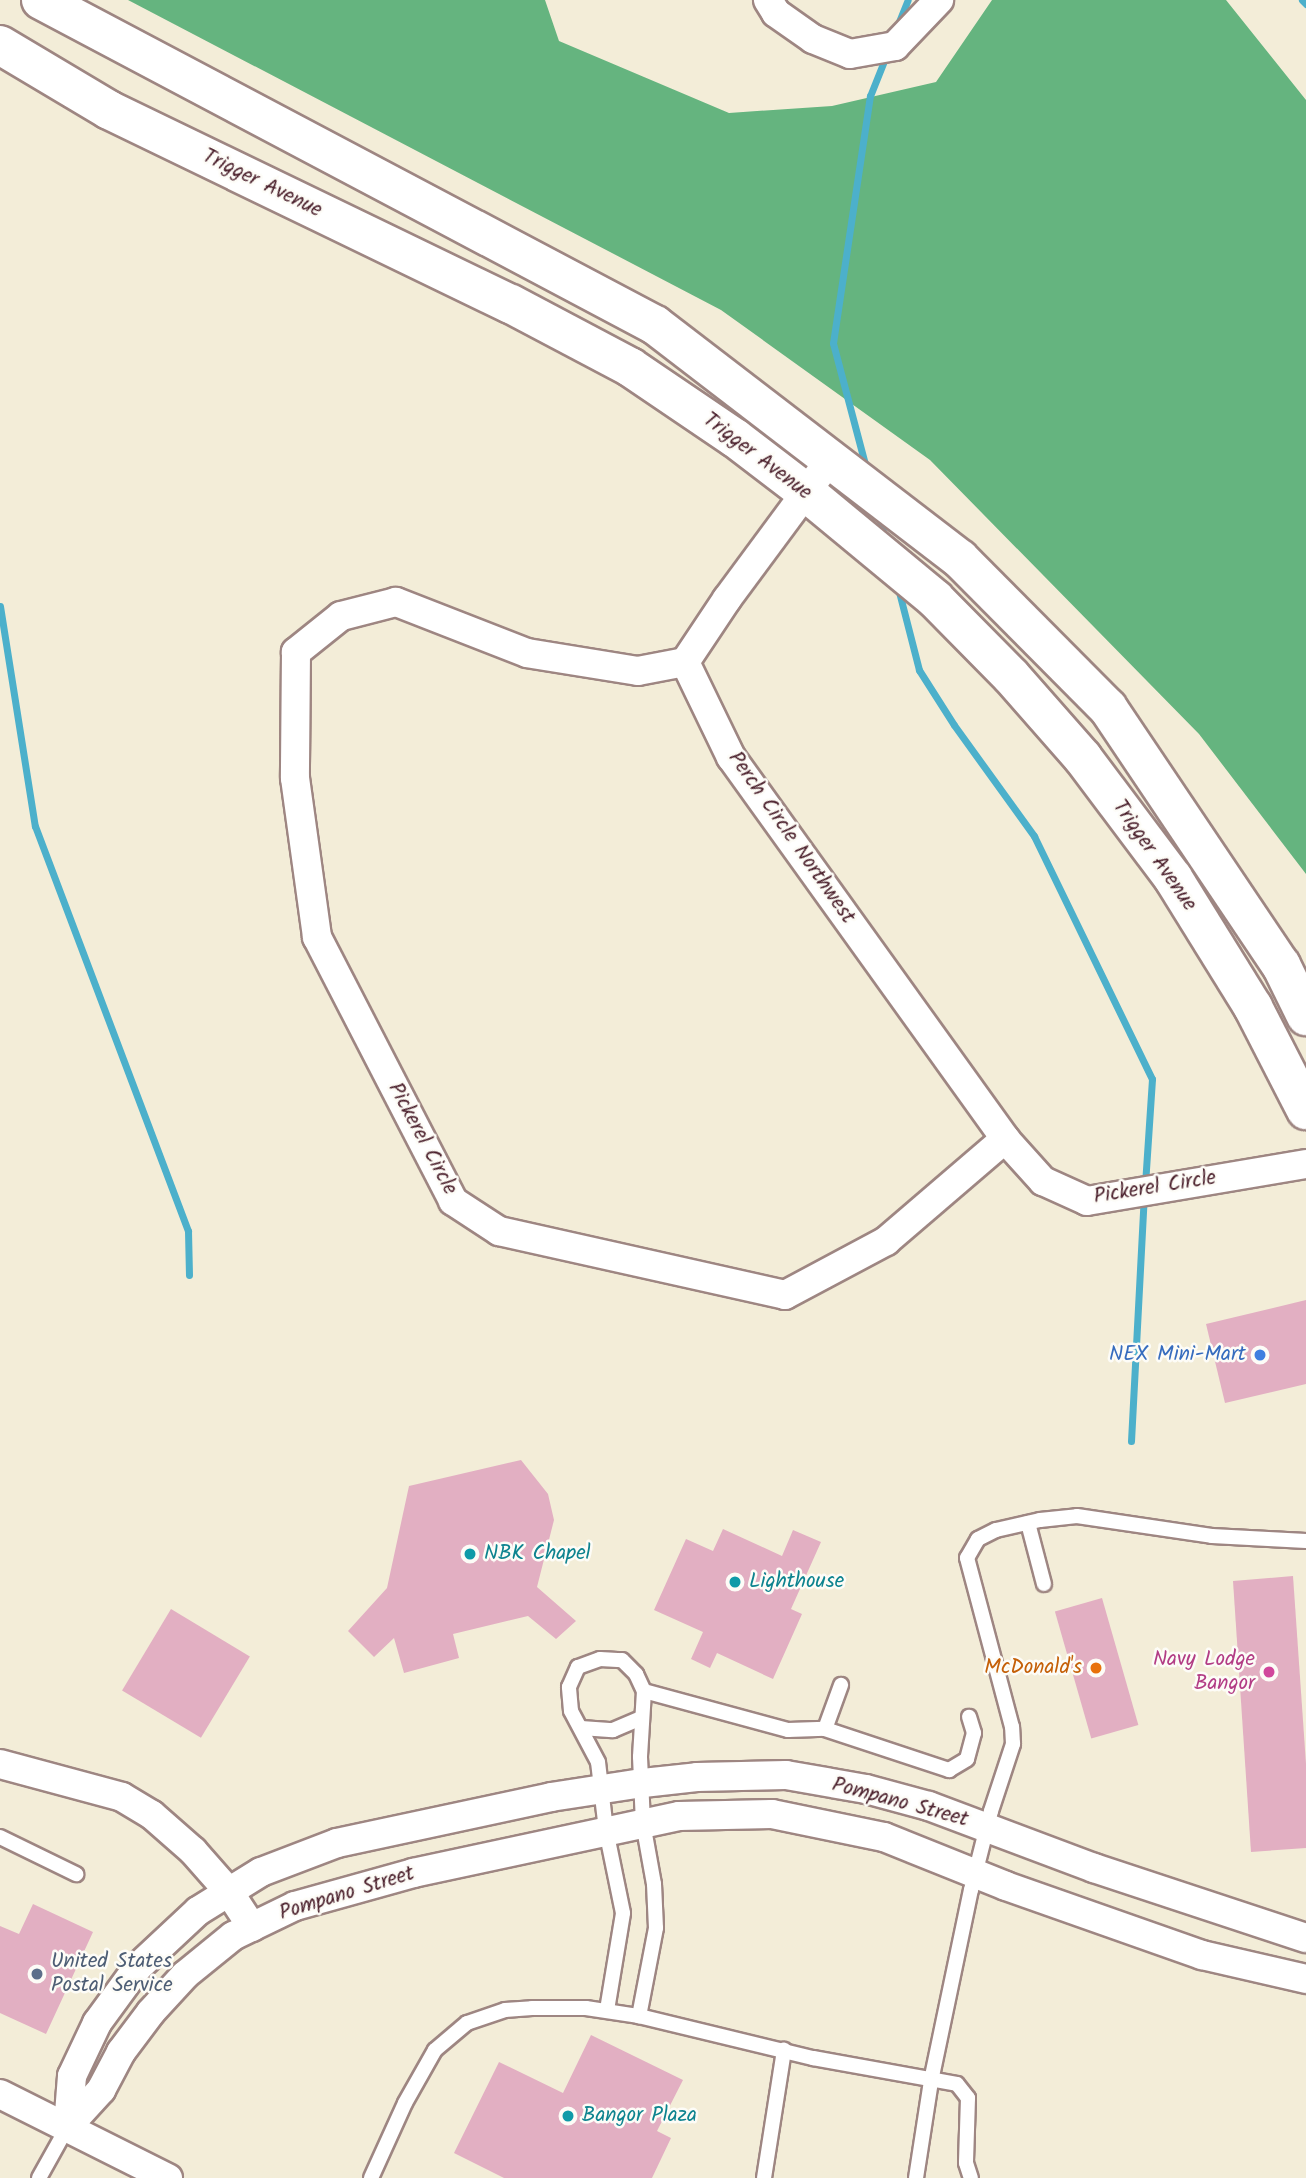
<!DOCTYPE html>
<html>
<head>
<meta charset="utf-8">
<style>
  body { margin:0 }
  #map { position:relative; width:1306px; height:2178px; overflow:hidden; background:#f3edd8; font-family:Kalam,sans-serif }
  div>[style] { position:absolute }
  .forest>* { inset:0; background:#65b47f }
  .stream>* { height:7px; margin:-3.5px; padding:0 3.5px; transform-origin:3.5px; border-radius:3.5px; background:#4cb0cb }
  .building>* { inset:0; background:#e2afc2; transform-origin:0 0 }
  .roads { filter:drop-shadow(2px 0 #9e8682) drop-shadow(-2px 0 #9e8682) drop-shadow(0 2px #9e8682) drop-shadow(0 -2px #9e8682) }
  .lane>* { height:14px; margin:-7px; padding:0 7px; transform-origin:7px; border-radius:7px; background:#fff }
  .street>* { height:28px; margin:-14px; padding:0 14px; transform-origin:14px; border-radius:14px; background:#fff }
  .secondary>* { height:38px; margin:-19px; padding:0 19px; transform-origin:19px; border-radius:19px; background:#fff }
  .dots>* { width:19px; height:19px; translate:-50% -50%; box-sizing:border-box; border:4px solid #fdfcf7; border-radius:50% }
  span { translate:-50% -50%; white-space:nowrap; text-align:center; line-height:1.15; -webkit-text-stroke:5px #fdfcf7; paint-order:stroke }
  .street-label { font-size:21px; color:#4a1f2b }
  .shop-label { font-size:21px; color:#366cbe }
  .right { translate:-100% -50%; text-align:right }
  .culture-label { font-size:21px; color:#0d838f }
  .left { translate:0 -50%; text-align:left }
  .hotel-label { font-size:21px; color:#b23c85 }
  .food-label { font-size:21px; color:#c56008 }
  .service-label { font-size:21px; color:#4e5e75 }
</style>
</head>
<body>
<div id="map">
  <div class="forest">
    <div style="clip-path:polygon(128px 0,545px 0,559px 41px,729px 113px,832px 106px,936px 82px,992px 0,1226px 0,1306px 100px,1306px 874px,1199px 734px,930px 460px,721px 310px)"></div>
  </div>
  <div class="stream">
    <div style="left:1302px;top:0;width:6px;rotate:45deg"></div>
    <div style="left:896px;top:29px;width:31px;rotate:-68deg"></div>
    <div style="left:866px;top:468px;width:129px;rotate:-104.8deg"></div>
    <div style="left:833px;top:343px;width:250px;rotate:-81.5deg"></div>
    <div style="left:870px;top:96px;width:43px;rotate:-68.2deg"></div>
    <div style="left:878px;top:513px;width:27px;rotate:75deg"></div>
    <div style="left:898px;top:588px;width:85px;rotate:75.6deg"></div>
    <div style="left:919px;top:670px;width:65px;rotate:57.5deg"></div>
    <div style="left:954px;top:725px;width:137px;rotate:54.2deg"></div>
    <div style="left:1034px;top:836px;width:270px;rotate:64.1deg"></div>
    <div style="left:1152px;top:1079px;width:106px;rotate:93.8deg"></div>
    <div style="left:0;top:606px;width:223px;rotate:81deg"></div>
    <div style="left:35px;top:826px;width:433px;rotate:69.3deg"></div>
    <div style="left:188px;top:1231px;width:44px;rotate:88.7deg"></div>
    <div style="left:1131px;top:1441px;width:244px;rotate:-87deg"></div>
  </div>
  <div class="building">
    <div style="clip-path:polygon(1306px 1300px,1306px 1384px,1225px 1403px,1206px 1324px)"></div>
    <div style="clip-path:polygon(521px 1460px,548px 1494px,554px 1520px,537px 1587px,576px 1621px,556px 1639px,528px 1616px,453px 1634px,459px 1658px,404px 1673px,394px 1638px,374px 1657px,348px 1631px,387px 1588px,409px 1486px)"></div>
    <div style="clip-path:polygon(723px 1529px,782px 1556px,793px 1530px,821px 1542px,791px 1609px,802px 1614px,773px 1679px,717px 1653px,710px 1668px,691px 1659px,703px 1632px,654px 1610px,686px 1539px,713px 1551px)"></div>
    <div style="clip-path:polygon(1293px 1576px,1306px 1764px,1306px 1848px,1251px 1852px,1233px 1581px)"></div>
    <div style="left:1102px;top:1598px;width:132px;height:49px;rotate:74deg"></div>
    <div style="left:171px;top:1609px;width:92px;height:95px;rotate:31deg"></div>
    <div style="clip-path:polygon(33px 1904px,93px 1932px,46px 2034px,0 2013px,0 1926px,19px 1934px)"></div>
    <div style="clip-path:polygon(591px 2035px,683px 2080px,657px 2131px,671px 2138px,652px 2178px,504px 2178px,454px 2153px,499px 2062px,563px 2093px)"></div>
  </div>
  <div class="roads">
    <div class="lane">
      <div style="left:1028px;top:1523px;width:63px;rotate:75.3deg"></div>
      <div style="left:644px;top:1691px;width:149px;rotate:15.2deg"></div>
      <div style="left:788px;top:1730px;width:37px;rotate:-2deg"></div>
      <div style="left:825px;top:1729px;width:131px;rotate:18.3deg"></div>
      <div style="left:949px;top:1770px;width:21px;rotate:-31deg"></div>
      <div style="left:967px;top:1759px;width:27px;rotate:-75deg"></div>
      <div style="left:974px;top:1733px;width:17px;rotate:-107deg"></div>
      <div style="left:581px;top:1728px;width:32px;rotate:4deg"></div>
      <div style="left:613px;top:1730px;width:30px;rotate:-23deg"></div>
      <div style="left:825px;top:1729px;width:47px;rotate:-70deg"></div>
      <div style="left:0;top:1837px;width:85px;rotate:26deg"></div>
      <div style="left:607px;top:2010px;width:98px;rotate:-80.6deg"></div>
      <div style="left:623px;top:1913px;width:85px;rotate:-101.6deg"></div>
      <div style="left:606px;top:1830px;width:68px;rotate:-96.7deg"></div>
      <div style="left:598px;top:1762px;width:58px;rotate:-117.9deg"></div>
      <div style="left:571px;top:1711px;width:24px;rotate:-95deg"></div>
      <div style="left:569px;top:1687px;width:22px;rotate:-66deg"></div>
      <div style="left:578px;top:1667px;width:23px;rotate:-20deg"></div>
      <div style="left:600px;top:1659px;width:22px;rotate:3deg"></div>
      <div style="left:622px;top:1660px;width:20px;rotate:45deg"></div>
      <div style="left:636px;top:1674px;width:19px;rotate:65deg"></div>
      <div style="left:644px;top:1691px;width:66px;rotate:93.5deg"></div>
      <div style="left:640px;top:1757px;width:66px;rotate:87.4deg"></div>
      <div style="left:643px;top:1823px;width:62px;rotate:79.8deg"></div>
      <div style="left:654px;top:1884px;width:44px;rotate:87.4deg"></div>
      <div style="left:656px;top:1928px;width:90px;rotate:100.9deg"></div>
      <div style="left:39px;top:2178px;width:60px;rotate:-60.9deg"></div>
      <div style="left:371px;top:2178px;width:82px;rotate:-65.6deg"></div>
      <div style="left:405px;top:2103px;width:61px;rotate:-60.5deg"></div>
      <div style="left:435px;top:2050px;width:42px;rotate:-40.2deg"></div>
      <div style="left:467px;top:2023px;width:40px;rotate:-18.9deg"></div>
      <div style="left:505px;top:2010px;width:27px;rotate:-4deg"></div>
      <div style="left:532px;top:2008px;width:54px"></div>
      <div style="left:586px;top:2008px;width:54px;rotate:8.6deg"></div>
      <div style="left:639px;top:2016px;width:179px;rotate:13.6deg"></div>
      <div style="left:813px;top:2058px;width:146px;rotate:10.2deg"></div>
      <div style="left:957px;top:2084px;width:18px;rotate:52deg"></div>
      <div style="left:968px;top:2098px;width:65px;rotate:91.8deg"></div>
      <div style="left:966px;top:2163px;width:16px;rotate:72deg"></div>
      <div style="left:764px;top:2178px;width:130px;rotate:-81.1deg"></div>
      <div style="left:916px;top:2178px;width:98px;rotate:-81.2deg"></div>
      <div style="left:931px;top:2081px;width:195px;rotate:-78.2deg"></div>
      <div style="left:971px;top:1890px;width:81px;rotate:-75.8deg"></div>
      <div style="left:991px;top:1811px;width:71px;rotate:-71.8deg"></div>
      <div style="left:1013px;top:1744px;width:17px;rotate:-93deg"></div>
      <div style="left:1012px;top:1727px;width:175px;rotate:-104.9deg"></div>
      <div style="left:967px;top:1558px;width:22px;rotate:-60deg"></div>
      <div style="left:978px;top:1539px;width:20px;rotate:-27deg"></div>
      <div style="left:996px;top:1530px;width:45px;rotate:-12.8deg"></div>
      <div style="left:1040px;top:1520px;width:37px;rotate:-6deg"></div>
      <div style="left:1077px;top:1516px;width:136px;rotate:8.4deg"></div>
      <div style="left:1212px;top:1536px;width:94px;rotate:3deg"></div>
    </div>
    <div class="street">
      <div style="left:768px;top:0;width:15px;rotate:58deg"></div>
      <div style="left:776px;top:13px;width:45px;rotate:35.1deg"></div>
      <div style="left:813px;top:39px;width:40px;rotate:22deg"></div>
      <div style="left:850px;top:54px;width:46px;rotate:-10.1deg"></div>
      <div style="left:895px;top:46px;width:64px;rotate:-46.3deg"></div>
      <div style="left:685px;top:662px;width:48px;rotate:169.2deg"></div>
      <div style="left:638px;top:671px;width:112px;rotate:-170.8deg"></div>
      <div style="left:527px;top:653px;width:141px;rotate:-158.7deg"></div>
      <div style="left:396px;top:602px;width:57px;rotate:165.7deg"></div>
      <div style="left:341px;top:616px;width:58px;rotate:141.3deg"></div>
      <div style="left:296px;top:652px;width:126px;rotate:90.5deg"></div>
      <div style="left:295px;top:778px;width:161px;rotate:82.1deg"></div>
      <div style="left:317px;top:937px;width:297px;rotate:62.7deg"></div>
      <div style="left:453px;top:1201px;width:55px;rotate:33.1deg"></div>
      <div style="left:499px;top:1231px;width:293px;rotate:12.6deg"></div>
      <div style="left:785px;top:1295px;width:115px;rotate:-28.1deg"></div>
      <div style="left:886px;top:1241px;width:157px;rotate:-40.6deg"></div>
      <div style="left:685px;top:662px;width:106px;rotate:64.2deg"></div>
      <div style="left:731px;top:757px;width:470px;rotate:54.3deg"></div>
      <div style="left:1005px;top:1139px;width:57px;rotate:47.9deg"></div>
      <div style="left:1043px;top:1181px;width:48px;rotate:24.4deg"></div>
      <div style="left:1087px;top:1201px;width:222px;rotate:-9.6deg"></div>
      <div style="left:685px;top:662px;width:76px;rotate:-56.3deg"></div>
      <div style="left:727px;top:599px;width:173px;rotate:-53.5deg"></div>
      <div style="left:0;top:1764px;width:126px;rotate:15.1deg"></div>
      <div style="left:122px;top:1797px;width:35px;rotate:31deg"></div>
      <div style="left:152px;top:1815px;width:55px;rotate:41.3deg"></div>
      <div style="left:193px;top:1851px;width:55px;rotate:48.7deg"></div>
      <div style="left:229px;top:1892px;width:42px;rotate:56.7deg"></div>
      <div style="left:0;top:2094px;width:188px;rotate:26.6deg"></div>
      <div style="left:68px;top:2126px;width:50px;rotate:-85.4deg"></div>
      <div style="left:72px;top:2076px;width:59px;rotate:-64.7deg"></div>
      <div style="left:97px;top:2023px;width:69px;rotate:-53.8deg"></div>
      <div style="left:138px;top:1967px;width:82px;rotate:-43deg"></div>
      <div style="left:198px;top:1911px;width:74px;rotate:-31.8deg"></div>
      <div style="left:261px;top:1872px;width:81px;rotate:-20.9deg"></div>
      <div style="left:337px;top:1843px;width:219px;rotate:-12.1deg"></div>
      <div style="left:551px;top:1797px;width:93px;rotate:-8.7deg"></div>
      <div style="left:643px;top:1783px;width:54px;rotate:-6.3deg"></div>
      <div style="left:697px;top:1777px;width:89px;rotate:-1.3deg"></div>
      <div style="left:786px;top:1775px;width:81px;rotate:9.9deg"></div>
      <div style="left:866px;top:1789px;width:65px;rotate:15.1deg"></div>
      <div style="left:929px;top:1806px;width:176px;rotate:20.6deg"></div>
      <div style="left:1094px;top:1868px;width:223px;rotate:18.3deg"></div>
      <div style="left:68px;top:2126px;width:49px;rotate:-47.5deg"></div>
      <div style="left:101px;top:2090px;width:43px;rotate:-62.2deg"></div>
      <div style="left:121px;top:2052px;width:50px;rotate:-53.1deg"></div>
      <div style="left:151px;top:2012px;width:50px;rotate:-47.4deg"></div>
      <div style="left:185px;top:1975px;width:62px;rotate:-39.1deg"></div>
      <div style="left:233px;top:1936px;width:69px;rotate:-25.8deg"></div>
      <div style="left:295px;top:1906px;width:123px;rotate:-15.6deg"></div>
      <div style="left:413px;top:1873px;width:272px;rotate:-12.1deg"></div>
      <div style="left:679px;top:1816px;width:93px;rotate:-1.2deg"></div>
      <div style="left:772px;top:1814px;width:114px;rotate:11.6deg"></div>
      <div style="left:884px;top:1837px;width:131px;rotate:21.9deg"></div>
      <div style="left:1006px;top:1886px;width:208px;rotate:19.4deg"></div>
      <div style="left:1202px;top:1955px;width:107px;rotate:13deg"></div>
    </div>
    <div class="secondary">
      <div style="left:41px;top:0;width:695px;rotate:27.89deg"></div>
      <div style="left:655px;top:325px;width:384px;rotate:37.5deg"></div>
      <div style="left:960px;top:559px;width:210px;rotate:45.2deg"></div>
      <div style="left:1108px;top:708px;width:310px;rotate:56.1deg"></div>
      <div style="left:1281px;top:965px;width:57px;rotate:63.9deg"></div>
      <div style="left:0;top:45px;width:127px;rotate:30.8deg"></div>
      <div style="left:109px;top:110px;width:446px;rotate:25.8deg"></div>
      <div style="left:511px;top:304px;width:135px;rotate:27.9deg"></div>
      <div style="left:630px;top:367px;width:127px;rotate:34.1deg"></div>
      <div style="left:735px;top:438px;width:91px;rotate:37.4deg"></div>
      <div style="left:807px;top:493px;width:166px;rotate:39.6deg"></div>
      <div style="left:935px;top:599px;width:108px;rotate:45.4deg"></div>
      <div style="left:1011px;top:676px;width:109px;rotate:48.7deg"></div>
      <div style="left:1083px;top:758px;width:150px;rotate:53.1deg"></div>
      <div style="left:1173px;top:878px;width:152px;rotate:58.2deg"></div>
      <div style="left:1253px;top:1007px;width:116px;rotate:62.8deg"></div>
    </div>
  </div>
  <div class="dots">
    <div style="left:1260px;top:1355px;background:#3f7fe0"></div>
    <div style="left:470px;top:1554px;background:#0f9aa8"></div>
    <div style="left:735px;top:1582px;background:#0f9aa8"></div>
    <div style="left:1096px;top:1668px;background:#e8710a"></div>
    <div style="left:1269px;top:1672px;background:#d1479c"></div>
    <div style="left:37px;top:1974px;background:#5c6f8a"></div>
    <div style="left:568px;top:2116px;background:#0f9aa8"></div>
  </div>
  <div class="street-label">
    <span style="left:262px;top:184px;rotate:26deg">Trigger Avenue</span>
    <span style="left:757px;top:457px;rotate:37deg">Trigger Avenue</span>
    <span style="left:791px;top:838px;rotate:55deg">Perch Circle Northwest</span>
    <span style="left:1154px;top:856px;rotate:55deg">Trigger Avenue</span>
    <span style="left:422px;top:1139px;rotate:62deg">Pickerel Circle</span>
    <span style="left:1155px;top:1188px;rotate:-9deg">Pickerel Circle</span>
    <span style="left:900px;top:1803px;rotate:15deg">Pompano Street</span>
    <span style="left:347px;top:1894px;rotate:-17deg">Pompano Street</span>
  </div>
  <div class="shop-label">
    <span class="right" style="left:1246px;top:1355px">NEX Mini-Mart</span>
  </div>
  <div class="culture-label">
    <span class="left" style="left:484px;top:1554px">NBK Chapel</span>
    <span class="left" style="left:749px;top:1582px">Lighthouse</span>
    <span class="left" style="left:582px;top:2116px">Bangor Plaza</span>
  </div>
  <div class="hotel-label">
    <span class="right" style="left:1255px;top:1672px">Navy Lodge<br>Bangor</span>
  </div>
  <div class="food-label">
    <span class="right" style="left:1082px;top:1668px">McDonald's</span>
  </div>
  <div class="service-label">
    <span class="left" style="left:51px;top:1974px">United States<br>Postal Service</span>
  </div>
</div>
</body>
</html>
